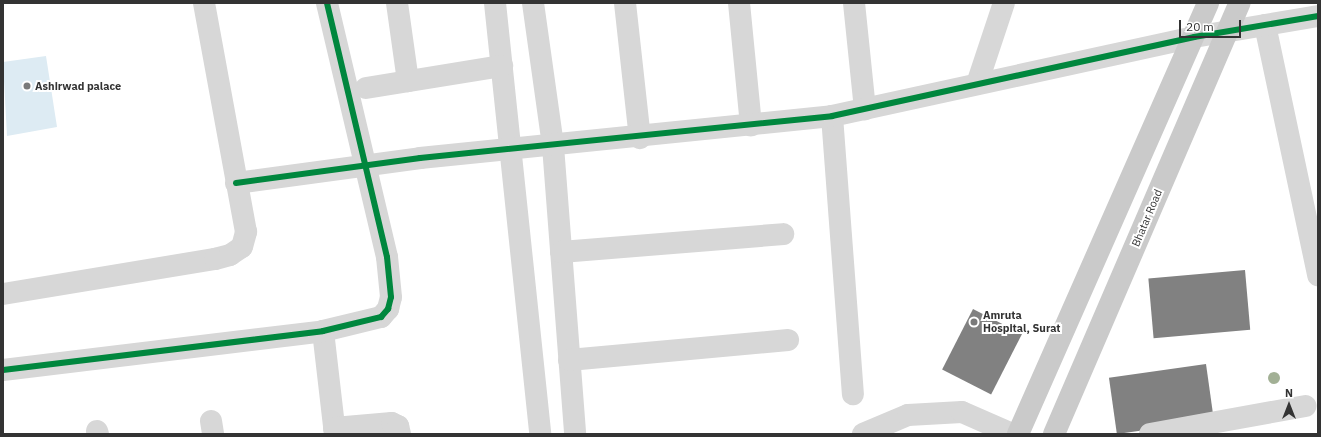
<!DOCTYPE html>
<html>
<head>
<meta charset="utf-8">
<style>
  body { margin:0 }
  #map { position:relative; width:1321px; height:437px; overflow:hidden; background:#fff; font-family:"IBM Plex Sans",sans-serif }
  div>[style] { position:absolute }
  .water>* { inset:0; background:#ddebf3 }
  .building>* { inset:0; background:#818181; transform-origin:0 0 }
  .minor>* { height:22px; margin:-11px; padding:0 11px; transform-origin:11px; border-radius:11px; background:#d7d7d7 }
  .major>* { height:22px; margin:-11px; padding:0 11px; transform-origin:11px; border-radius:11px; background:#cacaca }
  .cycleway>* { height:6px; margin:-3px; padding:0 3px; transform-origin:3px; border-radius:3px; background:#00873e }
  .trees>* { width:12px; height:12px; margin:-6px; border-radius:50%; background:#a2b095 }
  .dots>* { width:11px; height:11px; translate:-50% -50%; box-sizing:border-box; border:2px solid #fff; border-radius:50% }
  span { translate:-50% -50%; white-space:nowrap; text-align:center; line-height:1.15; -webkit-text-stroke:4px #fff; paint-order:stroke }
  .poi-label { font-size:11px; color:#333; font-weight:700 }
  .left { translate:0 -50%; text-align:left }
  .street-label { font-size:11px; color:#333 }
  .frame { position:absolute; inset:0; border:4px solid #333; pointer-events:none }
  .north { position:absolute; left:1269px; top:385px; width:40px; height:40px; -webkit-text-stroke:3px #fff; paint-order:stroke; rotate:0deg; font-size:11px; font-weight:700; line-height:16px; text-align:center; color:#333 }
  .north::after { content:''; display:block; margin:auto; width:14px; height:18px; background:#333; clip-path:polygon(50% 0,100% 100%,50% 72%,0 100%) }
  .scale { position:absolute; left:1179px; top:20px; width:62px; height:18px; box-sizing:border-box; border:2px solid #333; border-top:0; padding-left:5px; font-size:12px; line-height:14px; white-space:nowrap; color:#333; -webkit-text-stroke:3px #fff; paint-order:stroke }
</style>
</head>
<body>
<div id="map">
  <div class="water">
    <div style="clip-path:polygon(46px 56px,57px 127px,7px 136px,3px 62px)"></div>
  </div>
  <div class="building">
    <div style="left:1245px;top:270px;width:60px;height:97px;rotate:85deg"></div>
    <div style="left:973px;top:309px;width:55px;height:68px;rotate:27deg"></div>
    <div style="left:1206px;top:364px;width:57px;height:98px;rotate:82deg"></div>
  </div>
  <div class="minor">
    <div style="left:397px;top:3px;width:79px;rotate:82deg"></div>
    <div style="left:495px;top:3px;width:433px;rotate:84deg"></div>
    <div style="left:533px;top:3px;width:144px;rotate:82deg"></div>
    <div style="left:553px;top:146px;width:289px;rotate:85.6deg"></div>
    <div style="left:625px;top:3px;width:136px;rotate:83.7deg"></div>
    <div style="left:739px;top:3px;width:123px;rotate:84.4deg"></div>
    <div style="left:854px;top:3px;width:107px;rotate:84.1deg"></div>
    <div style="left:1265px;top:25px;width:256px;rotate:78deg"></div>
    <div style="left:977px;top:84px;width:85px;rotate:-71.6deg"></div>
    <div style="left:366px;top:88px;width:138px;rotate:-9.2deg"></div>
    <div style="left:832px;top:116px;width:279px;rotate:85.7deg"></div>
    <div style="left:236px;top:183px;width:186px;rotate:-7.7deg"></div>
    <div style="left:420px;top:158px;width:414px;rotate:-5.8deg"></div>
    <div style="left:832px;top:116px;width:371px;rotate:-12.3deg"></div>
    <div style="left:1194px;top:37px;width:126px;rotate:-9.6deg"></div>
    <div style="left:561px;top:252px;width:223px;rotate:-4.6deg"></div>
    <div style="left:3px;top:294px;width:215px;rotate:-9.4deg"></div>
    <div style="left:215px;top:259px;width:16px;rotate:-15deg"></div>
    <div style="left:230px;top:255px;width:14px;rotate:-34deg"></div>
    <div style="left:242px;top:247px;width:16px;rotate:-75deg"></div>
    <div style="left:246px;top:232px;width:233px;rotate:-100.4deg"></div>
    <div style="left:323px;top:331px;width:104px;rotate:83.4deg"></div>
    <div style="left:569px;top:360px;width:220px;rotate:-5.2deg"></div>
    <div style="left:3px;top:370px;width:322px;rotate:-6.9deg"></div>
    <div style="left:323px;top:331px;width:60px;rotate:-13.6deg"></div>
    <div style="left:381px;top:317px;width:11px;rotate:-49deg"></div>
    <div style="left:388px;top:309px;width:12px;rotate:-76deg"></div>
    <div style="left:391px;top:297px;width:40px;rotate:-95.7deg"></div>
    <div style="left:387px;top:257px;width:261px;rotate:-103.3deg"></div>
    <div style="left:211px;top:421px;width:13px;rotate:81deg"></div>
    <div style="left:334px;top:428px;width:58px;rotate:-4.9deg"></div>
    <div style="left:392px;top:423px;width:7px;rotate:27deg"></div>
    <div style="left:398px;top:426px;width:8px;rotate:76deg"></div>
    <div style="left:97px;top:431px;width:3px;rotate:72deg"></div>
    <div style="left:863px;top:434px;width:49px;rotate:-22.9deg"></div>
    <div style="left:908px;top:415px;width:54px;rotate:-3.2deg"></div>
    <div style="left:962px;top:412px;width:55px;rotate:23.7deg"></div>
    <div style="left:1150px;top:434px;width:158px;rotate:-10.2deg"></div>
  </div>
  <div class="major">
    <div style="left:1018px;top:434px;width:471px;rotate:-66.2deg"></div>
    <div style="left:1054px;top:434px;width:469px;rotate:-66.7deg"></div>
  </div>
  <div class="cycleway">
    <div style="left:236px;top:183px;width:186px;rotate:-7.7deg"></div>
    <div style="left:420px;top:158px;width:414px;rotate:-5.8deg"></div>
    <div style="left:832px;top:116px;width:371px;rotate:-12.3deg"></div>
    <div style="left:1194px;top:37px;width:126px;rotate:-9.6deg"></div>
    <div style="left:3px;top:370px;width:322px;rotate:-6.9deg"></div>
    <div style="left:323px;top:331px;width:60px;rotate:-13.6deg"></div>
    <div style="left:381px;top:317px;width:11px;rotate:-49deg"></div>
    <div style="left:388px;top:309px;width:12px;rotate:-76deg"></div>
    <div style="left:391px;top:297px;width:40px;rotate:-95.7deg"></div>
    <div style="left:387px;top:257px;width:261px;rotate:-103.3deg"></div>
  </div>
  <div class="trees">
    <div style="left:1274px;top:378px"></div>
  </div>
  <div class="dots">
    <div style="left:27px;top:86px;background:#7a7a7a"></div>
    <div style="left:974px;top:322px;background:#7a7a7a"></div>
  </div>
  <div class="poi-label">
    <span class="left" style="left:35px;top:86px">Ashirwad palace</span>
    <span class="left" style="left:983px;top:322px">Amruta<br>Hospital, Surat</span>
  </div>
  <div class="street-label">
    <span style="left:1147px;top:218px;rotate:-67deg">Bhatar Road</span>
  </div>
  <div class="frame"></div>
  <div class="north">N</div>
  <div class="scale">20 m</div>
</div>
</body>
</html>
